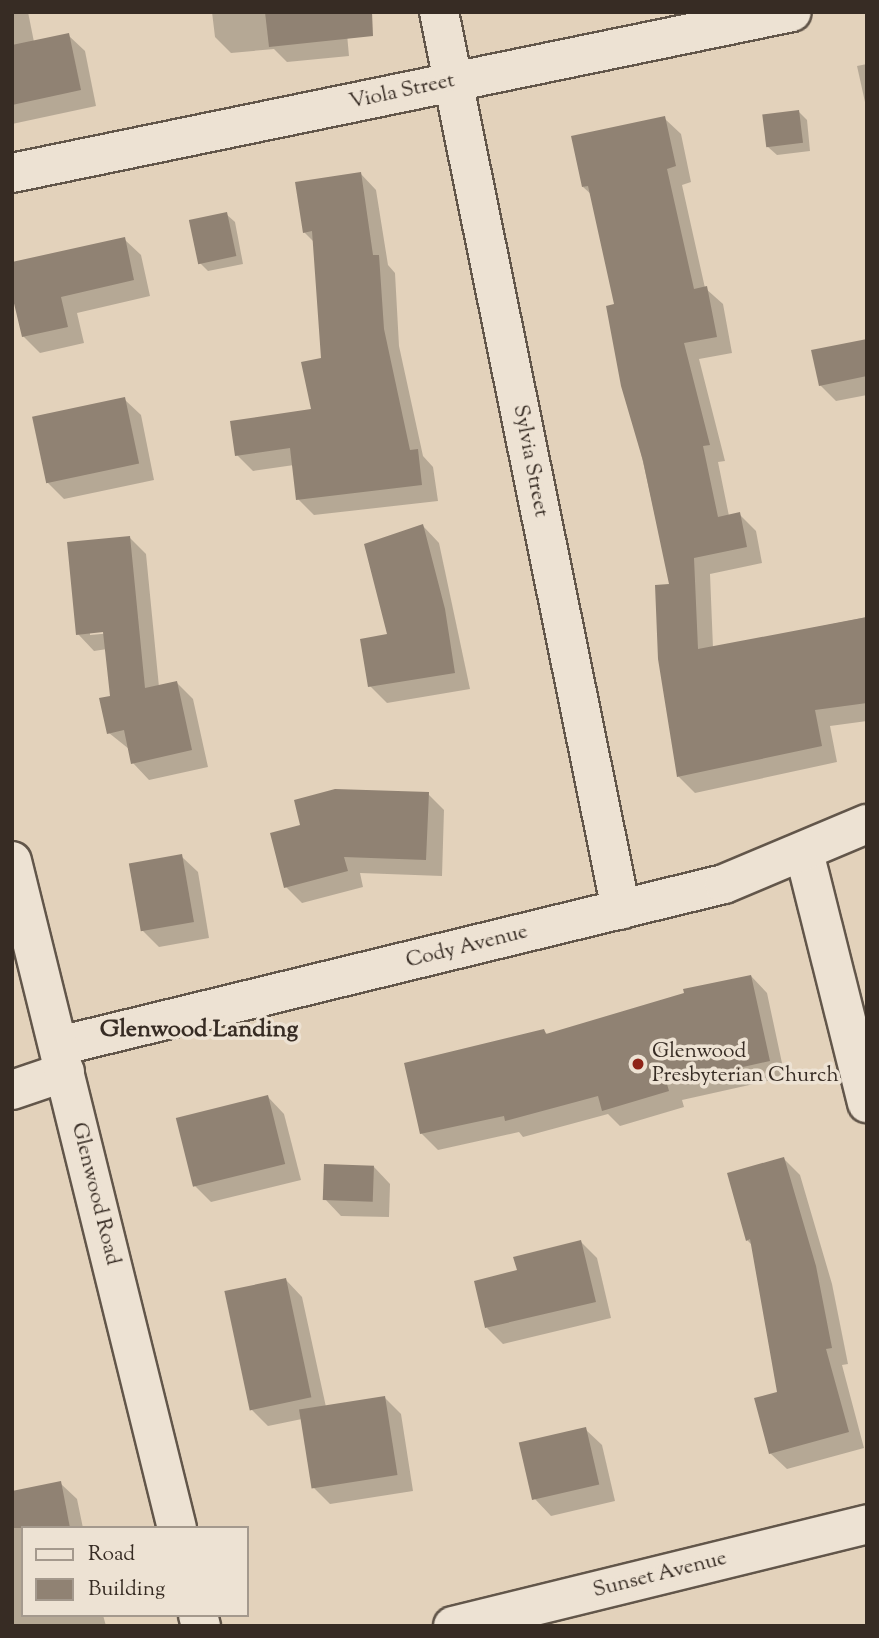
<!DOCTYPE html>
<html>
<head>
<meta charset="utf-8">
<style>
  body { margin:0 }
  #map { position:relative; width:879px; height:1638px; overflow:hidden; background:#e3d2bb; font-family:"Sorts Mill Goudy",serif }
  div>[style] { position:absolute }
  .shadow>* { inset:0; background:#0003 }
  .building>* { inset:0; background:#908273; transform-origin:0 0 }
  .roads { filter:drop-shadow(2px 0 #62564a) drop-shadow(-2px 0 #62564a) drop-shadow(0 2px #62564a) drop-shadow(0 -2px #62564a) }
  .minor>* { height:38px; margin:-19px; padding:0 19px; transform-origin:19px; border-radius:19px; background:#ede2d3 }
  .tertiary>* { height:38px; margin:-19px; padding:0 19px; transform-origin:19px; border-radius:19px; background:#ede2d3 }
  .secondary>* { height:38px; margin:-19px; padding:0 19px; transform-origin:19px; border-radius:19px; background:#ede2d3 }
  .dots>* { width:19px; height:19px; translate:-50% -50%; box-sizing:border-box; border:4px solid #ede2d3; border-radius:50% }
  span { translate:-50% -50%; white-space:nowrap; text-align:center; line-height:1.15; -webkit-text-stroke:7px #ede2d3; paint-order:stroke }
  .street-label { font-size:21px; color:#372c24 }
  .poi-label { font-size:21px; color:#372c24 }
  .left { translate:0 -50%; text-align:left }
  .quarter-label { font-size:24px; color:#372c24; font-weight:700 }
  .frame { position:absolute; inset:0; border:14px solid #372c24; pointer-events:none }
  .legend { position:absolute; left:21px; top:1526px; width:228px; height:91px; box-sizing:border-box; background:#ede2d3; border:2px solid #a4998d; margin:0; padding:9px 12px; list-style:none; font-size:21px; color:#372c24 }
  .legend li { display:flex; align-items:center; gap:14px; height:35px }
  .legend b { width:35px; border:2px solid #a4998d }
</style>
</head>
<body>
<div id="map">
  <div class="shadow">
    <div style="clip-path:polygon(12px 12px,28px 12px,34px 42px,68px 35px,85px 51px,96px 106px,12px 124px)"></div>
    <div style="clip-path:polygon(212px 12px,345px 12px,349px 56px,287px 62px,274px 49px,231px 53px,215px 37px)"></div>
    <div style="clip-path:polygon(867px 64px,867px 111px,857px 66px)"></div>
    <div style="clip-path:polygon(799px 112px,807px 120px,810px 151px,777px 155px,768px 147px)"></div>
    <div style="clip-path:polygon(664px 118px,681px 134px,691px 182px,682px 185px,705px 288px,723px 304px,732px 353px,699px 359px,725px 461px,718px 462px,729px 516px,739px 514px,756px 531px,762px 563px,710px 574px,713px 648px,867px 617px,867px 721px,830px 726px,837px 762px,695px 793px,679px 777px,660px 659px,671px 586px,608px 307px,616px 305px,592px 195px,583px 187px)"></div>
    <div style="clip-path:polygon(360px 173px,376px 190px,388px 265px,395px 273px,399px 346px,423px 456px,433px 467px,438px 501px,314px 515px,298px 499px,294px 465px,253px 471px,237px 455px,313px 410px,323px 359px,314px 242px,304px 232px)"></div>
    <div style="clip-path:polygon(226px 214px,235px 222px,243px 264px,208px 271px,200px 263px)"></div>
    <div style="clip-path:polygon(124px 239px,141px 255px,150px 296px,77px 313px,84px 343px,40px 353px,23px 336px,12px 287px)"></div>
    <div style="clip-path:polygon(867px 341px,867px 395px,836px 401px,820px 385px)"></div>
    <div style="clip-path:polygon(124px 399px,141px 415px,154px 480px,64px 499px,47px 482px)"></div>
    <div style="clip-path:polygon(423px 526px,439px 543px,470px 689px,387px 703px,370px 686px)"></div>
    <div style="clip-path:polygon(evenodd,130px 538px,146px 554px,159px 687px,177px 683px,193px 699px,208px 767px,149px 780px,133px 763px,129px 749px,109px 733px,112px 697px,107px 649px,94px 651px,78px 634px,130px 538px,111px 629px,112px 633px,90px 635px,90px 631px,111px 629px)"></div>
    <div style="clip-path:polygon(428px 794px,444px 810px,442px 876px,360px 873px,363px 887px,302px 903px,286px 887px)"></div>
    <div style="clip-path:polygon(181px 856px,198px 872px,209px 938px,159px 947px,142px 930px)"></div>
    <div style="clip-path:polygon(751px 976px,767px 993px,785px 1077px,682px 1100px,684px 1107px,620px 1126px,608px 1114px,523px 1137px,519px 1132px,438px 1150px,421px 1133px,544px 1031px,548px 1035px)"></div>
    <div style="clip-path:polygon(268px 1097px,284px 1114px,301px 1180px,211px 1202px,194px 1185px)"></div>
    <div style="clip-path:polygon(784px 1159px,800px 1175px,832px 1284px,848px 1364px,842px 1365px,864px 1448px,787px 1469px,770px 1453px,779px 1393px,752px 1245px,747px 1240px)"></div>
    <div style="clip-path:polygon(374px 1167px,390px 1184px,389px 1217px,341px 1216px,325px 1199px)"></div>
    <div style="clip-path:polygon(581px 1242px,597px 1258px,611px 1318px,503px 1344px,487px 1328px,519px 1272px)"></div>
    <div style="clip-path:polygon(286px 1280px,302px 1297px,326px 1407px,384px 1397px,401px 1414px,413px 1491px,330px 1504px,313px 1487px,302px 1419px,268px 1426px,252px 1410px)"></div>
    <div style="clip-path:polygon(585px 1429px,602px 1445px,615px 1501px,551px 1516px,535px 1499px)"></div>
    <div style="clip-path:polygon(60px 1483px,77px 1499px,83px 1528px,23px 1528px,23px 1615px,103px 1615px,106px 1626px,12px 1626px,12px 1493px)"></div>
  </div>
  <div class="building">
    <div style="clip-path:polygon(265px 12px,372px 12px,373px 36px,269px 47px)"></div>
    <div style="clip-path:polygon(69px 33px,81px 90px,12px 105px,12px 45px)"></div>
    <div style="left:799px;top:110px;width:33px;height:37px;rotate:83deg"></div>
    <div style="clip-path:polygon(665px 116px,676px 166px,667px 169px,694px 289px,707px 286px,717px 337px,684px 343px,710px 445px,703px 446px,718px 517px,740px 512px,747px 547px,694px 558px,698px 649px,867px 617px,867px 703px,815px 710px,822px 746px,677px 777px,658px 659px,655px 585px,669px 584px,643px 461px,621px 386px,606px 306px,614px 304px,588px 186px,582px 187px,571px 136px)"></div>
    <div style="clip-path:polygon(361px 172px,373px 255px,379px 255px,384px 329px,410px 450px,418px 449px,422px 485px,296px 500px,290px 448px,235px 456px,230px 421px,311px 409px,301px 362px,321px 358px,312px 231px,303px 233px,295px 182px)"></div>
    <div style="left:227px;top:212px;width:45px;height:39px;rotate:78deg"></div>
    <div style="clip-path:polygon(125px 237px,134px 280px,61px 297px,68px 327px,22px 337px,12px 295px,12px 262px)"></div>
    <div style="clip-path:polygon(867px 339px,867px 376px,819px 386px,811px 350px)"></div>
    <div style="left:125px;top:397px;width:68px;height:95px;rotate:78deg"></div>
    <div style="clip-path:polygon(423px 524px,445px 609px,455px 673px,368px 687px,360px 639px,387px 634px,364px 544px)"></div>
    <div style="clip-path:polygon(130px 536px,145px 688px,177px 681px,192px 750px,131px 764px,124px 730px,107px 734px,99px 698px,110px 696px,103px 632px,76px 635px,67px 542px)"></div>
    <div style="clip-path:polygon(335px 789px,429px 792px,426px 860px,344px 857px,348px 871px,284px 888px,270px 833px,300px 825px,294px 800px)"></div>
    <div style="left:182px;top:854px;width:69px;height:54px;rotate:80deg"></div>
    <div style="clip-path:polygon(751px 975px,770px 1061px,667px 1084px,669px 1091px,602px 1111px,598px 1096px,505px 1121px,504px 1116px,420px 1134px,404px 1063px,544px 1029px,546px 1034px,684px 993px,683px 989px)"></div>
    <div style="left:268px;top:1095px;width:71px;height:95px;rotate:76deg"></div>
    <div style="clip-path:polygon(784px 1157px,816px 1266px,832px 1348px,826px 1349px,849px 1432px,769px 1454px,754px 1398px,777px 1392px,750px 1239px,746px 1241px,727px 1173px)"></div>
    <div style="left:324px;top:1164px;width:50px;height:36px;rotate:2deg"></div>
    <div style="clip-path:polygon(581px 1240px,596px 1302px,485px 1328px,474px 1281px,517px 1270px,513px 1257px)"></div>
    <div style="left:286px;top:1278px;width:122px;height:63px;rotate:78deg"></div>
    <div style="left:385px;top:1396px;width:80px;height:87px;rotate:81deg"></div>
    <div style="left:586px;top:1427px;width:59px;height:69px;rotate:77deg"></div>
    <div style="clip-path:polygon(61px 1481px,70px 1528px,12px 1528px,12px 1491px)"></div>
  </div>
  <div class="roads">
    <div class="minor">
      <div style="left:439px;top:12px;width:916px;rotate:78.54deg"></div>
      <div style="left:12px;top:173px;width:796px;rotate:-11.66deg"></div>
      <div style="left:804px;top:852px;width:259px;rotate:75.9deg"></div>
      <div style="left:453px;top:1626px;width:426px;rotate:-13.8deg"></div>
    </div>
    <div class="tertiary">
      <div style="left:59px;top:1046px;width:684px;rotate:-13.69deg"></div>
      <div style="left:724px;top:884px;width:155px;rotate:-22.8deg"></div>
      <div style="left:12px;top:1090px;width:56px;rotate:-18.8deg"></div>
    </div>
    <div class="secondary">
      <div style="left:12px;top:861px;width:687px;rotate:76.11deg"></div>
      <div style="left:198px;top:1615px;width:11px;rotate:75deg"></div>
    </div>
  </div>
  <div class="dots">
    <div style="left:638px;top:1064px;background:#8f2418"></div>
  </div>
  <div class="street-label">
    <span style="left:402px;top:92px;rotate:-12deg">Viola Street</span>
    <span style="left:530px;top:461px;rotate:79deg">Sylvia Street</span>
    <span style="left:467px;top:947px;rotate:-14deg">Cody Avenue</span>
    <span style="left:95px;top:1194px;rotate:76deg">Glenwood Road</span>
    <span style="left:660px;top:1575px;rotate:-14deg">Sunset Avenue</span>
  </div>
  <div class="poi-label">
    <span class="left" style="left:652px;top:1064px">Glenwood<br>Presbyterian Church</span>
  </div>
  <div class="quarter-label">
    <span style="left:199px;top:1031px">Glenwood Landing</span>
  </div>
  <div class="frame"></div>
  <ul class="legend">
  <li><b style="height:9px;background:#ede2d3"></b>Road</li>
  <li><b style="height:19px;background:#908273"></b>Building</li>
  </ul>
</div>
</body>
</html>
